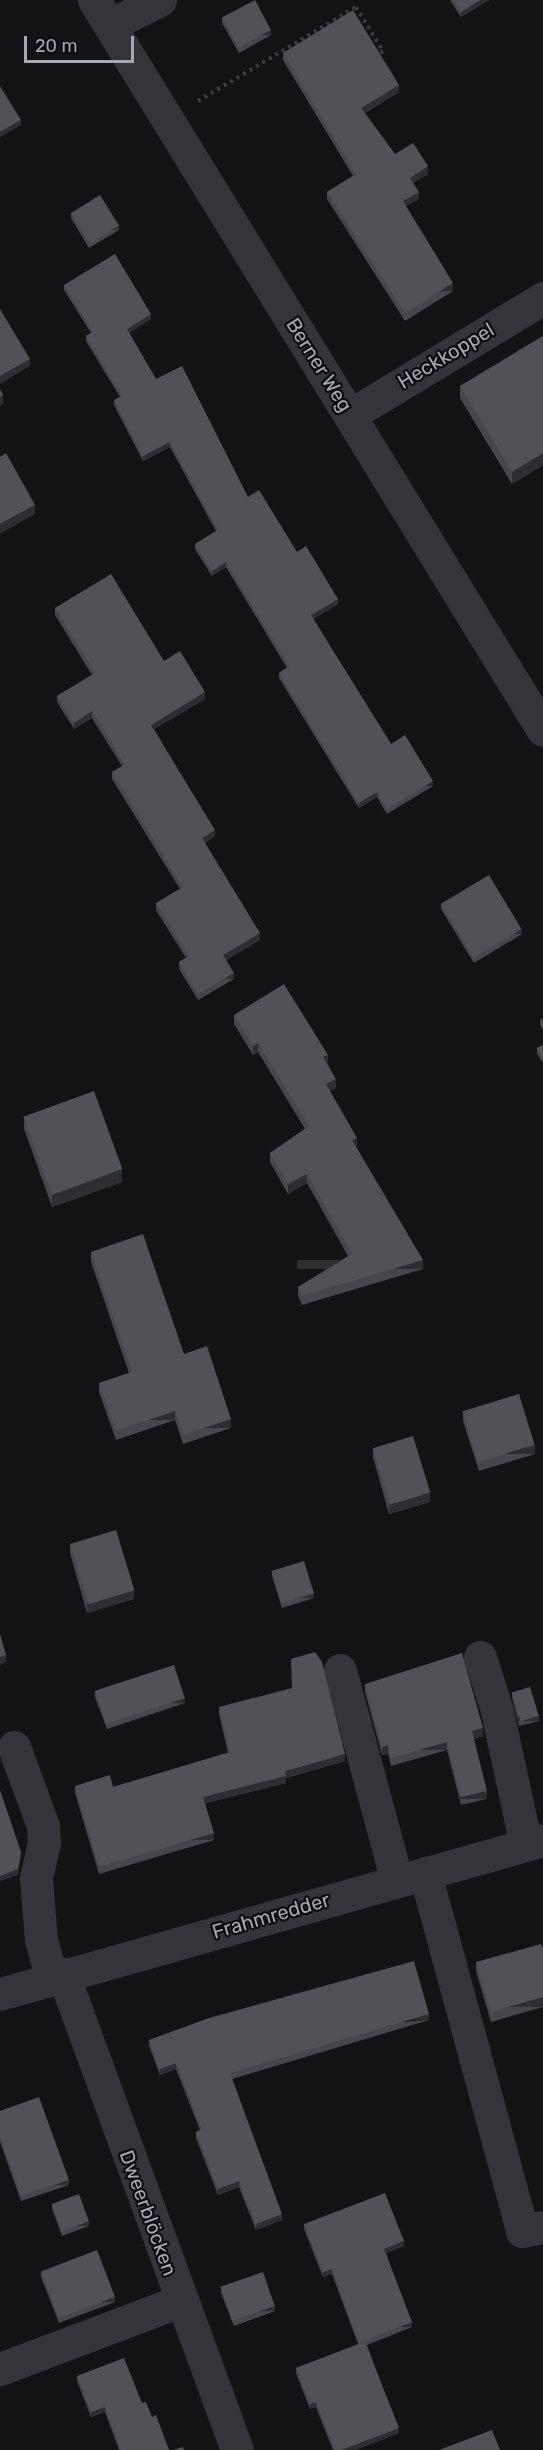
<!DOCTYPE html>
<html>
<head>
<meta charset="utf-8">
<style>
  body { margin:0 }
  #map { position:relative; width:543px; height:2450px; overflow:hidden; background:#131315; font-family:Rubik,sans-serif }
  div>[style] { position:absolute }
  .path>* { height:4px; margin-top:-2px; transform-origin:0; background:repeating-linear-gradient(90deg,#3a3b40 0 3px,transparent 0 7.5px) }
  .minor>* { height:33px; margin:-16.5px; padding:0 16.5px; transform-origin:16.5px; border-radius:16.5px; background:#34343a }
  .wall>* { inset:0; background:#46474d }
  .shaded-wall>* { inset:0; background:#2d2e32; transform-origin:0 0 }
  .building>* { inset:0; background:#505258; transform-origin:0 0 }
  span { translate:-50% -50%; white-space:nowrap; text-align:center; line-height:1.15; -webkit-text-stroke:4.5px #0e0e10; paint-order:stroke }
  .street-label { font-size:20px; color:#a5a8b5 }
  .scale { position:absolute; left:24px; top:36px; width:110px; height:27px; box-sizing:border-box; border:3px solid #a5a8b5; border-top:0; padding-left:8px; font-size:18px; line-height:21px; white-space:nowrap; color:#a5a8b5; -webkit-text-stroke:4px #0e0e10; paint-order:stroke }
</style>
</head>
<body>
<div id="map">
  <div class="path">
    <div style="left:198px;top:101px;width:184px;rotate:-30.7deg"></div>
    <div style="left:356px;top:7px;width:52px;rotate:58.5deg"></div>
    <div style="left:383px;top:51px;width:8px;rotate:150deg"></div>
  </div>
  <div class="minor">
    <div style="left:94px;top:0;width:857px;rotate:58.41deg"></div>
    <div style="left:110px;top:25px;width:56px;rotate:-26.6deg"></div>
    <div style="left:350px;top:415px;width:226px;rotate:-31.2deg"></div>
    <div style="left:480px;top:1657px;width:57px;rotate:72.5deg"></div>
    <div style="left:497px;top:1711px;width:137px;rotate:77.8deg"></div>
    <div style="left:340px;top:1670px;width:219px;rotate:74.9deg"></div>
    <div style="left:14px;top:1747px;width:84px;rotate:69.8deg"></div>
    <div style="left:43px;top:1826px;width:17px;rotate:87deg"></div>
    <div style="left:44px;top:1843px;width:36px;rotate:103deg"></div>
    <div style="left:36px;top:1878px;width:62px;rotate:85.4deg"></div>
    <div style="left:41px;top:1940px;width:40px;rotate:74deg"></div>
    <div style="left:425px;top:1873px;width:371px;rotate:74.8deg"></div>
    <div style="left:522px;top:2231px;width:21px;rotate:-11deg"></div>
    <div style="left:63px;top:1974px;width:507px;rotate:69.92deg"></div>
    <div style="left:0;top:1994px;width:564px;rotate:-15.83deg"></div>
    <div style="left:0;top:2369px;width:192px;rotate:-20.7deg"></div>
  </div>
  <div class="wall">
    <div style="clip-path:polygon(450px 0,489px 0,461px 17px)"></div>
    <div style="clip-path:polygon(222px 17px,271px 35px,239px 53px,222px 23px)"></div>
    <div style="clip-path:polygon(283px 53px,399px 92px,365px 113px,395px 154px,428px 174px,413px 183px,419px 199px,406px 206px,453px 291px,405px 321px,327px 199px,327px 192px,353px 176px,283px 60px)"></div>
    <div style="clip-path:polygon(71px 213px,119px 230px,89px 248px,71px 218px)"></div>
    <div style="clip-path:polygon(64px 285px,151px 319px,129px 333px,156px 379px,248px 497px,297px 552px,338px 604px,313px 619px,391px 744px,433px 786px,387px 814px,377px 797px,359px 808px,279px 678px,279px 673px,287px 668px,226px 567px,212px 576px,195px 549px,195px 544px,216px 531px,170px 447px,143px 461px,114px 405px,114px 400px,120px 397px,86px 341px,86px 336px,91px 333px,64px 290px)"></div>
    <div style="clip-path:polygon(543px 336px,543px 465px,512px 484px,460px 398px,460px 386px)"></div>
    <div style="clip-path:polygon(55px 608px,164px 661px,205px 699px,154px 729px,215px 836px,205px 843px,260px 940px,226px 960px,234px 979px,198px 1000px,179px 969px,179px 962px,186px 958px,156px 910px,156px 903px,180px 889px,112px 779px,112px 772px,122px 766px,92px 718px,74px 729px,57px 702px,57px 696px,92px 675px,55px 615px)"></div>
    <div style="clip-path:polygon(441px 904px,522px 934px,474px 963px,441px 909px)"></div>
    <div style="clip-path:polygon(234px 1015px,328px 1064px,336px 1088px,330px 1091px,357px 1147px,356px 1148px,423px 1269px,302px 1305px,298px 1296px,298px 1287px,348px 1256px,307px 1183px,288px 1194px,270px 1162px,270px 1153px,305px 1129px,258px 1052px,253px 1055px,234px 1024px)"></div>
    <div style="clip-path:polygon(543px 1018px,543px 1030px,540px 1025px,540px 1020px)"></div>
    <div style="clip-path:polygon(543px 1045px,543px 1063px,537px 1054px,537px 1048px)"></div>
    <div style="clip-path:polygon(24px 1117px,122px 1182px,52px 1207px,24px 1129px)"></div>
    <div style="clip-path:polygon(91px 1252px,184px 1354px,231px 1428px,183px 1444px,175px 1420px,116px 1440px,99px 1392px,99px 1383px,129px 1373px,91px 1262px)"></div>
    <div style="clip-path:polygon(463px 1412px,535px 1454px,479px 1471px,463px 1421px)"></div>
    <div style="clip-path:polygon(373px 1448px,430px 1502px,389px 1514px,373px 1457px)"></div>
    <div style="clip-path:polygon(70px 1543px,134px 1599px,87px 1613px,70px 1553px)"></div>
    <div style="clip-path:polygon(272px 1571px,314px 1598px,282px 1608px,272px 1576px)"></div>
    <div style="clip-path:polygon(365px 1684px,483px 1736px,474px 1739px,487px 1799px,461px 1805px,447px 1750px,391px 1766px,388px 1754px,382px 1755px,365px 1692px)"></div>
    <div style="clip-path:polygon(95px 1691px,185px 1703px,107px 1729px,95px 1697px)"></div>
    <div style="clip-path:polygon(512px 1692px,539px 1721px,519px 1726px,512px 1697px)"></div>
    <div style="clip-path:polygon(219px 1707px,345px 1761px,286px 1778px,286px 1783px,205px 1803px,214px 1840px,99px 1874px,75px 1793px,75px 1786px,113px 1787px,228px 1753px,219px 1714px)"></div>
    <div style="clip-path:polygon(543px 1949px,543px 2007px,491px 2022px,476px 1971px,476px 1962px)"></div>
    <div style="clip-path:polygon(429px 2020px,232px 2079px,282px 2220px,256px 2230px,239px 2187px,218px 2195px,196px 2138px,196px 2132px,200px 2130px,176px 2069px,160px 2075px,149px 2046px,149px 2040px)"></div>
    <div style="clip-path:polygon(0 2111px,69px 2185px,21px 2201px,0 2142px)"></div>
    <div style="clip-path:polygon(52px 2204px,89px 2226px,62px 2236px,52px 2209px)"></div>
    <div style="clip-path:polygon(304px 2224px,404px 2246px,386px 2253px,412px 2327px,367px 2345px,399px 2433px,355px 2450px,333px 2450px,316px 2407px,310px 2409px,296px 2373px,296px 2368px,358px 2344px,332px 2274px,323px 2277px,304px 2229px)"></div>
    <div style="clip-path:polygon(41px 2272px,115px 2302px,59px 2323px,41px 2277px)"></div>
    <div style="clip-path:polygon(221px 2288px,275px 2311px,234px 2326px,221px 2293px)"></div>
    <div style="clip-path:polygon(77px 2376px,142px 2403px,152px 2417px,169px 2450px,119px 2450px,105px 2412px,91px 2417px,77px 2381px)"></div>
  </div>
  <div class="shaded-wall">
    <div style="clip-path:polygon(480px 0,489px 0,461px 17px,461px 12px)"></div>
    <div style="left:271px;top:30px;width:5px;height:37px;rotate:90deg"></div>
    <div style="clip-path:polygon(399px 85px,399px 92px,361px 115px,361px 108px)"></div>
    <div style="clip-path:polygon(21px 120px,21px 125px,0 137px,0 132px)"></div>
    <div style="clip-path:polygon(428px 166px,428px 174px,410px 185px,410px 178px)"></div>
    <div style="clip-path:polygon(419px 192px,419px 199px,403px 208px,403px 201px)"></div>
    <div style="left:119px;top:225px;width:5px;height:35px;rotate:90deg"></div>
    <div style="left:453px;top:283px;width:8px;height:57px;rotate:90deg"></div>
    <div style="clip-path:polygon(151px 314px,151px 319px,127px 334px,127px 329px)"></div>
    <div style="clip-path:polygon(30px 359px,30px 366px,0 384px,0 376px)"></div>
    <div style="clip-path:polygon(3px 395px,3px 404px,0 406px,0 397px)"></div>
    <div style="clip-path:polygon(170px 442px,170px 447px,143px 461px,143px 456px)"></div>
    <div style="clip-path:polygon(543px 453px,543px 465px,512px 484px,512px 472px)"></div>
    <div style="clip-path:polygon(35px 505px,35px 514px,0 534px,0 524px)"></div>
    <div style="clip-path:polygon(226px 562px,226px 567px,212px 576px,212px 571px)"></div>
    <div style="clip-path:polygon(338px 599px,338px 604px,311px 620px,311px 615px)"></div>
    <div style="clip-path:polygon(205px 692px,205px 699px,151px 731px,151px 725px)"></div>
    <div style="clip-path:polygon(92px 711px,92px 718px,74px 729px,74px 723px)"></div>
    <div style="left:433px;top:781px;width:5px;height:54px;rotate:90deg"></div>
    <div style="clip-path:polygon(377px 792px,377px 797px,359px 808px,359px 803px)"></div>
    <div style="clip-path:polygon(215px 830px,215px 836px,202px 844px,202px 838px)"></div>
    <div style="left:522px;top:929px;width:5px;height:56px;rotate:90deg"></div>
    <div style="clip-path:polygon(260px 933px,260px 940px,223px 962px,223px 955px)"></div>
    <div style="left:234px;top:973px;width:6px;height:42px;rotate:90deg"></div>
    <div style="clip-path:polygon(258px 1043px,258px 1052px,253px 1055px,253px 1046px)"></div>
    <div style="clip-path:polygon(328px 1055px,328px 1064px,323px 1066px,323px 1057px)"></div>
    <div style="clip-path:polygon(336px 1079px,336px 1088px,326px 1093px,326px 1084px)"></div>
    <div style="clip-path:polygon(357px 1138px,357px 1147px,352px 1150px,352px 1140px)"></div>
    <div style="clip-path:polygon(122px 1169px,122px 1182px,52px 1207px,52px 1195px)"></div>
    <div style="clip-path:polygon(307px 1174px,307px 1183px,288px 1194px,288px 1184px)"></div>
    <div style="left:423px;top:1260px;width:9px;height:126px;rotate:90deg"></div>
    <div style="left:175px;top:1411px;width:9px;height:62px;rotate:90deg"></div>
    <div style="left:231px;top:1419px;width:9px;height:51px;rotate:90deg"></div>
    <div style="left:535px;top:1445px;width:9px;height:59px;rotate:90deg"></div>
    <div style="clip-path:polygon(430px 1493px,430px 1502px,389px 1514px,389px 1504px)"></div>
    <div style="clip-path:polygon(134px 1590px,134px 1599px,87px 1613px,87px 1603px)"></div>
    <div style="left:314px;top:1593px;width:5px;height:34px;rotate:90deg"></div>
    <div style="clip-path:polygon(6px 1655px,6px 1662px,0 1665px,0 1657px)"></div>
    <div style="left:185px;top:1698px;width:5px;height:82px;rotate:90deg"></div>
    <div style="left:539px;top:1716px;width:5px;height:21px;rotate:90deg"></div>
    <div style="clip-path:polygon(483px 1728px,483px 1736px,472px 1739px,472px 1731px)"></div>
    <div style="left:447px;top:1742px;width:8px;height:58px;rotate:90deg"></div>
    <div style="clip-path:polygon(388px 1745px,388px 1754px,382px 1755px,382px 1747px)"></div>
    <div style="clip-path:polygon(345px 1754px,345px 1761px,286px 1778px,286px 1783px,203px 1804px,203px 1797px,285px 1771px)"></div>
    <div style="left:487px;top:1791px;width:8px;height:27px;rotate:90deg"></div>
    <div style="left:214px;top:1833px;width:7px;height:120px;rotate:90deg"></div>
    <div style="clip-path:polygon(21px 1852px,21px 1857px,18px 1875px,0 1881px,0 1876px)"></div>
    <div style="left:543px;top:1997px;width:10px;height:54px;rotate:90deg"></div>
    <div style="left:429px;top:2014px;width:6px;height:208px;rotate:90deg"></div>
    <div style="clip-path:polygon(176px 2063px,176px 2069px,160px 2075px,160px 2069px)"></div>
    <div style="left:69px;top:2180px;width:5px;height:51px;rotate:90deg"></div>
    <div style="clip-path:polygon(239px 2181px,239px 2187px,218px 2195px,218px 2189px)"></div>
    <div style="clip-path:polygon(282px 2214px,282px 2220px,256px 2230px,256px 2224px)"></div>
    <div style="left:89px;top:2221px;width:5px;height:29px;rotate:90deg"></div>
    <div style="clip-path:polygon(404px 2241px,404px 2246px,384px 2254px,384px 2249px)"></div>
    <div style="clip-path:polygon(332px 2269px,332px 2274px,323px 2277px,323px 2272px)"></div>
    <div style="left:115px;top:2297px;width:5px;height:60px;rotate:90deg"></div>
    <div style="left:275px;top:2306px;width:5px;height:44px;rotate:90deg"></div>
    <div style="left:412px;top:2322px;width:5px;height:57px;rotate:90deg"></div>
    <div style="clip-path:polygon(316px 2402px,316px 2407px,310px 2409px,310px 2404px)"></div>
    <div style="clip-path:polygon(105px 2407px,105px 2412px,91px 2417px,91px 2412px)"></div>
    <div style="clip-path:polygon(399px 2428px,399px 2433px,355px 2450px,341px 2450px)"></div>
  </div>
  <div class="building">
    <div style="left:255px;top:0;width:34px;height:37px;rotate:62deg"></div>
    <div style="clip-path:polygon(454px 0,480px 0,461px 12px)"></div>
    <div style="clip-path:polygon(353px 10px,399px 85px,361px 108px,395px 154px,413px 143px,428px 166px,410px 178px,419px 192px,403px 201px,453px 283px,405px 313px,327px 192px,356px 174px,283px 53px)"></div>
    <div style="clip-path:polygon(0 86px,21px 120px,0 132px)"></div>
    <div style="left:100px;top:195px;width:36px;height:34px;rotate:58deg"></div>
    <div style="clip-path:polygon(115px 254px,151px 314px,127px 329px,156px 379px,182px 366px,248px 497px,259px 490px,297px 552px,306px 546px,338px 599px,311px 615px,391px 744px,405px 735px,433px 781px,387px 809px,377px 792px,359px 803px,279px 673px,289px 666px,226px 562px,212px 571px,195px 544px,218px 530px,170px 442px,143px 456px,114px 400px,122px 396px,86px 336px,93px 332px,64px 285px)"></div>
    <div style="clip-path:polygon(0 309px,30px 359px,0 376px)"></div>
    <div style="clip-path:polygon(543px 336px,543px 453px,512px 472px,460px 386px)"></div>
    <div style="clip-path:polygon(0 389px,3px 395px,0 397px)"></div>
    <div style="clip-path:polygon(6px 453px,35px 505px,0 524px,0 457px)"></div>
    <div style="clip-path:polygon(111px 574px,164px 661px,180px 651px,205px 692px,151px 725px,215px 830px,202px 838px,260px 933px,223px 955px,234px 973px,198px 994px,179px 962px,189px 956px,156px 903px,183px 887px,112px 772px,125px 765px,92px 711px,74px 723px,57px 696px,95px 673px,55px 608px)"></div>
    <div style="left:489px;top:875px;width:63px;height:56px;rotate:59deg"></div>
    <div style="clip-path:polygon(284px 984px,328px 1055px,323px 1057px,336px 1079px,326px 1084px,357px 1138px,352px 1140px,423px 1260px,302px 1296px,298px 1287px,352px 1254px,307px 1174px,288px 1184px,270px 1153px,309px 1126px,258px 1043px,253px 1046px,234px 1015px)"></div>
    <div style="clip-path:polygon(543px 1045px,543px 1058px,537px 1048px)"></div>
    <div style="left:94px;top:1091px;width:83px;height:75px;rotate:70deg"></div>
    <div style="clip-path:polygon(143px 1234px,184px 1354px,207px 1346px,231px 1419px,183px 1435px,175px 1411px,116px 1431px,99px 1383px,132px 1372px,91px 1252px)"></div>
    <div style="left:519px;top:1394px;width:53px;height:59px;rotate:73deg"></div>
    <div style="left:413px;top:1436px;width:59px;height:42px;rotate:73deg"></div>
    <div style="left:116px;top:1530px;width:63px;height:48px;rotate:73deg"></div>
    <div style="left:304px;top:1561px;width:34px;height:34px;rotate:73deg"></div>
    <div style="clip-path:polygon(0 1634px,6px 1655px,0 1657px)"></div>
    <div style="clip-path:polygon(315px 1652px,322px 1662px,345px 1754px,285px 1771px,286px 1776px,203px 1797px,214px 1833px,99px 1867px,75px 1786px,110px 1775px,113px 1787px,230px 1752px,219px 1707px,292px 1688px,291px 1659px)"></div>
    <div style="clip-path:polygon(462px 1653px,483px 1728px,472px 1731px,487px 1791px,461px 1797px,447px 1742px,391px 1758px,388px 1745px,382px 1747px,365px 1684px)"></div>
    <div style="left:174px;top:1665px;width:35px;height:83px;rotate:72deg"></div>
    <div style="left:530px;top:1687px;width:30px;height:19px;rotate:73deg"></div>
    <div style="clip-path:polygon(0 1790px,21px 1852px,18px 1869px,0 1876px)"></div>
    <div style="clip-path:polygon(541px 1944px,543px 1949px,543px 1997px,491px 2012px,476px 1962px)"></div>
    <div style="clip-path:polygon(414px 1961px,429px 2014px,230px 2073px,282px 2214px,256px 2224px,239px 2181px,218px 2189px,196px 2132px,202px 2129px,176px 2063px,160px 2069px,149px 2040px,209px 2018px)"></div>
    <div style="clip-path:polygon(39px 2097px,69px 2180px,21px 2196px,0 2137px,0 2111px)"></div>
    <div style="clip-path:polygon(385px 2193px,404px 2241px,384px 2249px,412px 2322px,359px 2343px,332px 2269px,323px 2272px,304px 2224px)"></div>
    <div style="left:79px;top:2194px;width:29px;height:29px;rotate:70deg"></div>
    <div style="left:97px;top:2250px;width:50px;height:60px;rotate:69deg"></div>
    <div style="left:263px;top:2272px;width:36px;height:45px;rotate:71deg"></div>
    <div style="clip-path:polygon(365px 2342px,399px 2428px,341px 2450px,335px 2450px,316px 2402px,310px 2404px,296px 2368px)"></div>
    <div style="clip-path:polygon(124px 2358px,142px 2403px,146px 2402px,152px 2417px,156px 2415px,169px 2450px,121px 2450px,105px 2407px,91px 2412px,77px 2376px)"></div>
    <div style="clip-path:polygon(492px 2430px,500px 2450px,439px 2450px)"></div>
    <div style="clip-path:polygon(183px 2447px,184px 2450px,173px 2450px)"></div>
  </div>
  <div class="street-label">
    <span style="left:446px;top:356px;rotate:-31deg">Heckkoppel</span>
    <span style="left:319px;top:365px;rotate:58deg">Berner Weg</span>
    <span style="left:271px;top:1916px;rotate:-16deg">Frahmredder</span>
    <span style="left:148px;top:2213px;rotate:70deg">Dweerblöcken</span>
  </div>
  <div class="scale">20 m</div>
</div>
</body>
</html>
